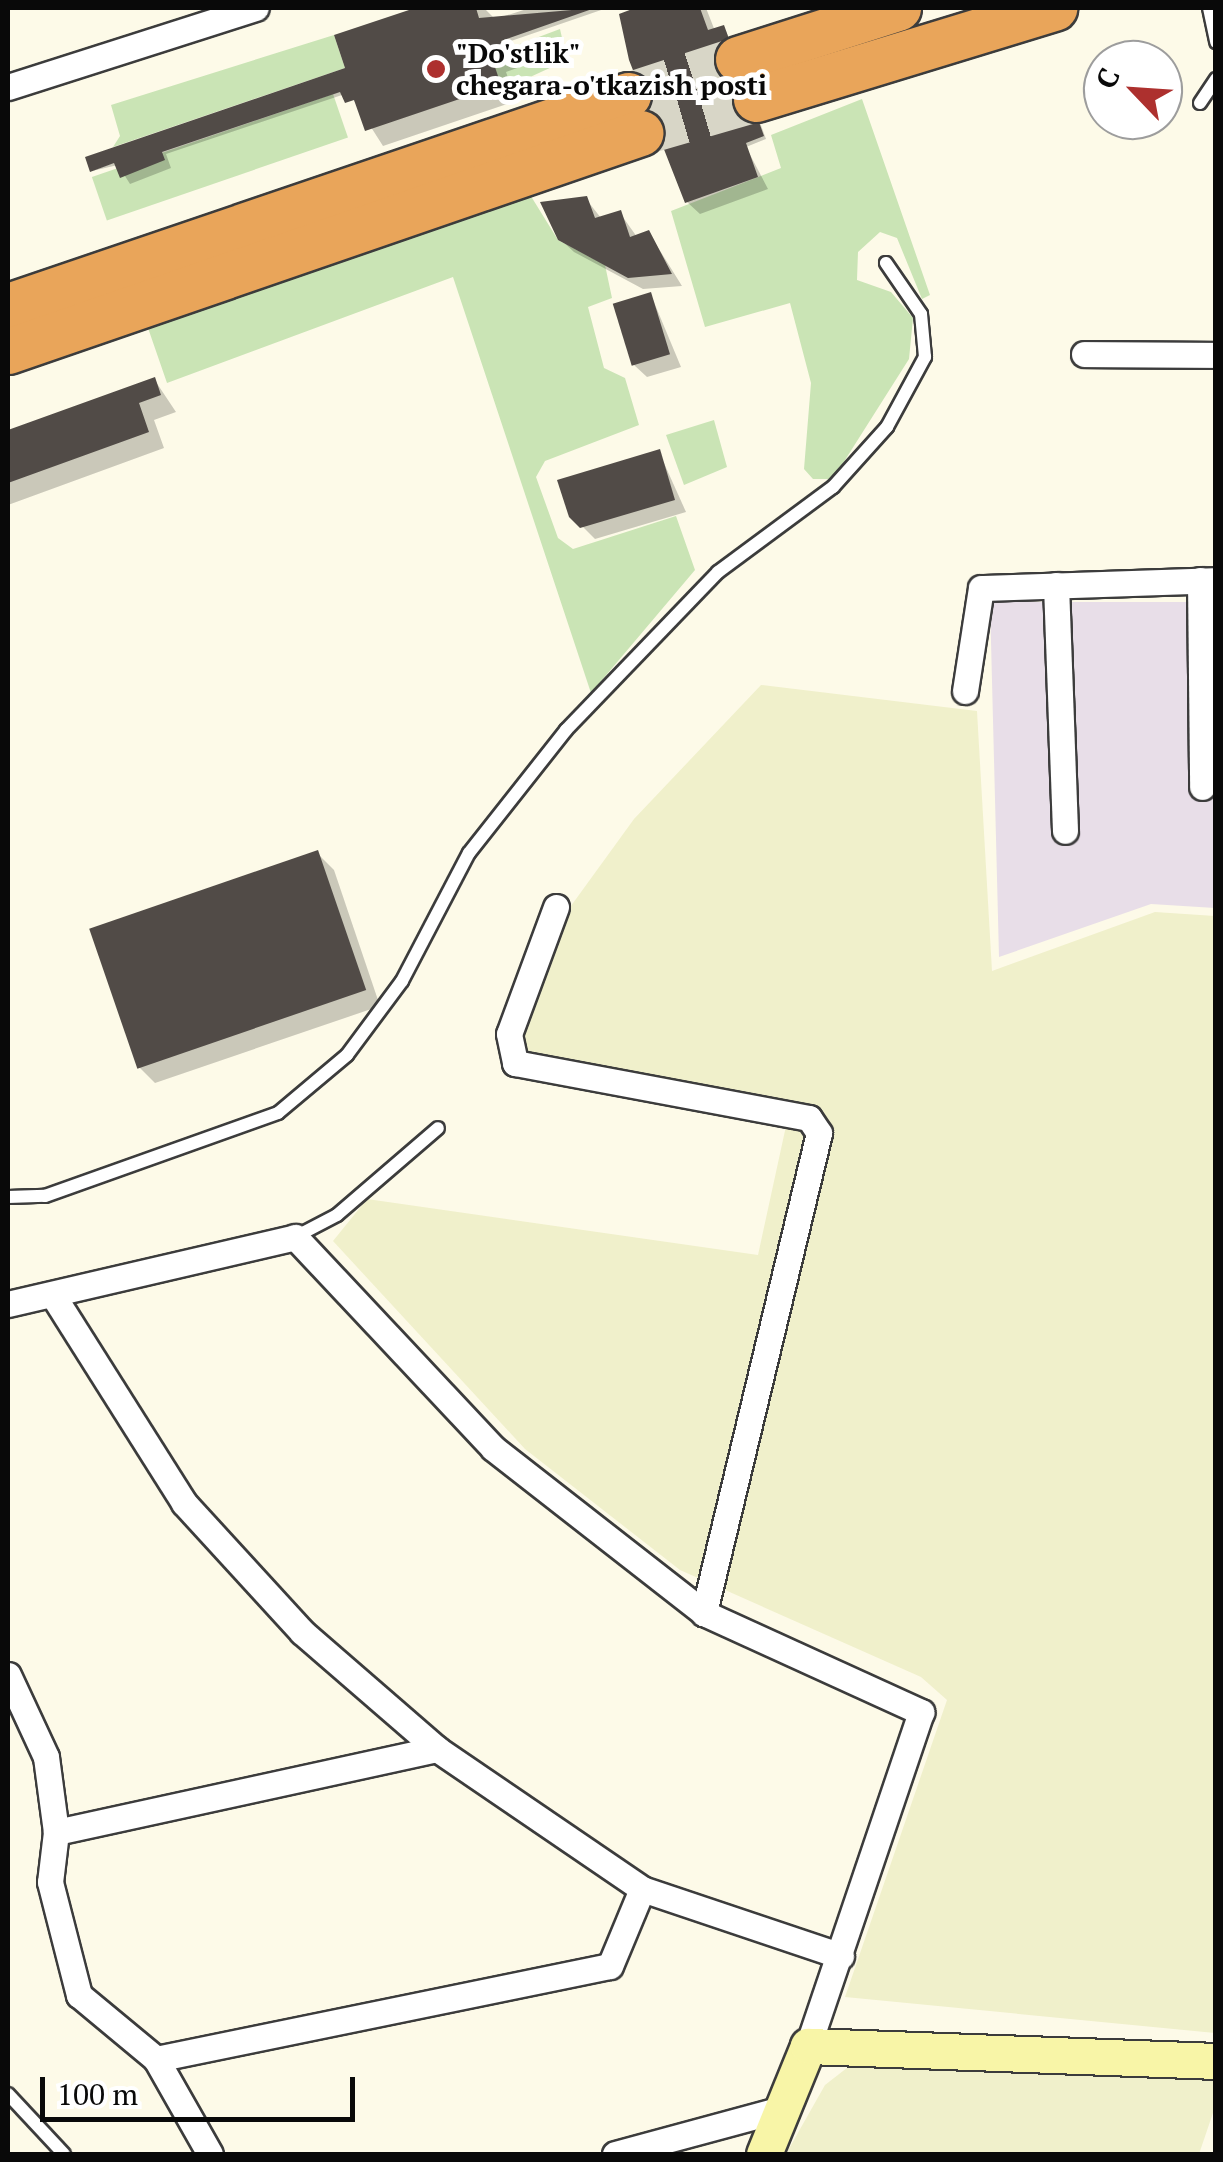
<!DOCTYPE html>
<html>
<head>
<meta charset="utf-8">
<style>
  body { margin:0 }
  #map { position:relative; width:1223px; height:2162px; overflow:hidden; background:#fdfae8; font-family:"PT Serif",serif }
  div>[style] { position:absolute }
  .industrial>* { inset:0; background:#e8dee8 }
  .farmland>* { inset:0; background:#f0f0cb }
  .green>* { inset:0; background:#cae4b5; transform-origin:0 0 }
  .shadow>* { inset:0; background:#0003 }
  .building>* { inset:0; background:#514b47; transform-origin:0 0 }
  .highway-tunnel>* { height:45px; margin-top:-22.5px; transform-origin:0; background:repeating-linear-gradient(90deg,#d8d6c7 0 45px,transparent 0 67px) }
  .roads { filter:drop-shadow(2px 0 #3c3c3c) drop-shadow(-2px 0 #3c3c3c) drop-shadow(0 2px #3c3c3c) drop-shadow(0 -2px #3c3c3c) }
  .lane>* { height:12px; margin:-6px; padding:0 6px; transform-origin:6px; border-radius:6px; background:#fff }
  .street>* { height:25px; margin:-12.5px; padding:0 12.5px; transform-origin:12.5px; border-radius:12.5px; background:#fff }
  .secondary>* { height:35px; margin:-17.5px; padding:0 17.5px; transform-origin:17.5px; border-radius:17.5px; background:#f8f5a7 }
  .highway>* { height:45px; margin:-22.5px; padding:0 22.5px; transform-origin:22.5px; border-radius:22.5px; background:#e9a55a }
  .dots>* { width:28px; height:28px; translate:-50% -50%; box-sizing:border-box; border:5px solid #fff; border-radius:50% }
  span { translate:-50% -50%; white-space:nowrap; text-align:center; line-height:1.15; -webkit-text-stroke:10px #fff; paint-order:stroke }
  .poi-label { font-size:28px; color:#090909; font-weight:700 }
  .left { translate:0 -50%; text-align:left }
  .frame { position:absolute; inset:0; border:10px solid #090909; pointer-events:none }
  .north { position:absolute; left:1083px; top:40px; width:100px; height:100px; box-sizing:border-box; background:#fff; border:2px solid #9d9d9d; border-radius:50%; rotate:295deg; font-size:28px; font-weight:700; line-height:40px; text-align:center; color:#090909 }
  .north::after { content:''; display:block; margin:auto; width:35px; height:45px; background:#ad302e; clip-path:polygon(50% 0,100% 100%,50% 72%,0 100%) }
  .scale { position:absolute; left:40px; top:2077px; width:315px; height:45px; box-sizing:border-box; border:5px solid #090909; border-top:0; padding-left:12px; font-size:30px; line-height:35px; white-space:nowrap; color:#090909; -webkit-text-stroke:8px #fff; paint-order:stroke }
</style>
</head>
<body>
<div id="map">
  <div class="industrial">
    <div style="clip-path:polygon(990px 602px,1215px 602px,1215px 908px,1151px 904px,999px 957px)"></div>
  </div>
  <div class="farmland">
    <div style="clip-path:polygon(761px 685px,977px 711px,992px 971px,1155px 912px,1215px 916px,1215px 2033px,845px 1997px,947px 1700px,921px 1677px,680px 1570px,525px 1449px,333px 1241px,367px 1199px,758px 1255px,791px 1103px,520px 1058px,522px 1000px,568px 910px,634px 819px)"></div>
    <div style="clip-path:polygon(852px 2064px,1215px 2077px,1215px 2107px,1199px 2154px,786px 2154px,825px 2085px)"></div>
  </div>
  <div class="green">
    <div style="clip-path:polygon(560px 29px,567px 60px,502px 90px,491px 55px)"></div>
    <div style="clip-path:polygon(334px 35px,345px 68px,113px 147px,120px 136px,111px 105px)"></div>
    <div style="left:333px;top:94px;width:46px;height:255px;rotate:71deg"></div>
    <div style="clip-path:polygon(862px 99px,930px 295px,922px 299px,897px 238px,880px 232px,858px 252px,857px 280px,891px 292px,913px 318px,909px 359px,833px 479px,813px 479px,804px 469px,811px 383px,790px 303px,705px 327px,671px 211px,781px 168px,771px 135px)"></div>
    <div style="clip-path:polygon(529px 193px,558px 240px,605px 265px,612px 298px,588px 307px,604px 368px,625px 378px,639px 425px,545px 461px,536px 477px,558px 538px,573px 549px,676px 516px,695px 570px,591px 693px,453px 277px,167px 383px,148px 328px)"></div>
    <div style="clip-path:polygon(714px 420px,727px 467px,684px 485px,666px 435px)"></div>
  </div>
  <div class="shadow">
    <div style="clip-path:polygon(423px 8px,484px 8px,495px 19px,530px 8px,607px 8px,511px 41px,520px 67px,506px 72px,516px 101px,383px 146px,339px 77px,342px 95px,166px 154px,171px 168px,130px 184px,118px 165px,92px 171px,348px 70px,337px 37px)"></div>
    <div style="clip-path:polygon(642px 8px,706px 8px,715px 31px,726px 31px,766px 139px,746px 147px,768px 189px,700px 214px,687px 202px,632px 62px,622px 15px)"></div>
    <div style="clip-path:polygon(586px 199px,601px 218px,620px 213px,637px 237px,649px 233px,682px 286px,643px 289px,574px 252px,560px 239px)"></div>
    <div style="clip-path:polygon(651px 295px,681px 367px,647px 377px,634px 365px)"></div>
    <div style="clip-path:polygon(154px 379px,176px 412px,154px 420px,164px 448px,8px 505px,8px 433px)"></div>
    <div style="clip-path:polygon(659px 452px,686px 512px,595px 539px,583px 527px)"></div>
    <div style="clip-path:polygon(317px 853px,334px 870px,380px 1006px,155px 1083px,138px 1066px)"></div>
  </div>
  <div class="building">
    <div style="clip-path:polygon(415px 8px,476px 8px,479px 18px,595px 8px,501px 41px,505px 51px,491px 55px,501px 85px,365px 131px,354px 100px,345px 103px,340px 92px,162px 152px,165px 160px,120px 178px,114px 163px,90px 172px,85px 157px,345px 68px,334px 35px)"></div>
    <div style="clip-path:polygon(635px 8px,700px 8px,708px 30px,724px 25px,764px 136px,746px 143px,758px 177px,685px 203px,629px 60px,619px 14px)"></div>
    <div style="clip-path:polygon(587px 196px,595px 218px,621px 210px,630px 237px,649px 230px,672px 274px,628px 278px,558px 240px,540px 202px)"></div>
    <div style="left:651px;top:292px;width:65px;height:40px;rotate:73deg"></div>
    <div style="clip-path:polygon(155px 377px,161px 395px,139px 403px,149px 432px,8px 483px,8px 430px)"></div>
    <div style="clip-path:polygon(660px 449px,675px 500px,580px 528px,569px 517px,557px 480px)"></div>
    <div style="left:318px;top:850px;width:148px;height:242px;rotate:71deg"></div>
  </div>
  <div class="highway-tunnel">
    <div style="left:628px;top:95px;width:116px;rotate:-18.1deg"></div>
    <div style="left:640px;top:133px;width:121px;rotate:-16.3deg"></div>
  </div>
  <div class="roads">
    <div class="lane">
      <div style="left:1209px;top:8px;width:35px;rotate:78deg"></div>
      <div style="left:1200px;top:103px;width:29px;rotate:-56deg"></div>
      <div style="left:8px;top:1197px;width:37px;rotate:-2deg"></div>
      <div style="left:45px;top:1196px;width:247px;rotate:-19.6deg"></div>
      <div style="left:278px;top:1113px;width:90px;rotate:-40deg"></div>
      <div style="left:347px;top:1055px;width:92px;rotate:-53.4deg"></div>
      <div style="left:402px;top:981px;width:144px;rotate:-62.4deg"></div>
      <div style="left:469px;top:853px;width:157px;rotate:-51.7deg"></div>
      <div style="left:566px;top:730px;width:219px;rotate:-46.1deg"></div>
      <div style="left:718px;top:572px;width:143px;rotate:-36.5deg"></div>
      <div style="left:833px;top:487px;width:81px;rotate:-48deg"></div>
      <div style="left:887px;top:427px;width:80px;rotate:-61.5deg"></div>
      <div style="left:925px;top:357px;width:43px;rotate:-95.3deg"></div>
      <div style="left:921px;top:314px;width:62px;rotate:-124.5deg"></div>
      <div style="left:295px;top:1237px;width:47px;rotate:-27.6deg"></div>
      <div style="left:337px;top:1215px;width:133px;rotate:-40.7deg"></div>
      <div style="left:8px;top:2094px;width:82px;rotate:47deg"></div>
    </div>
    <div class="street">
      <div style="left:8px;top:87px;width:260px;rotate:-17.7deg"></div>
      <div style="left:1084px;top:354px;width:132px;rotate:0.4deg"></div>
      <div style="left:1200px;top:580px;width:207px;rotate:89.4deg"></div>
      <div style="left:1056px;top:585px;width:246px;rotate:87.9deg"></div>
      <div style="left:965px;top:691px;width:104px;rotate:-81.2deg"></div>
      <div style="left:981px;top:588px;width:235px;rotate:-1.9deg"></div>
      <div style="left:556px;top:907px;width:135px;rotate:110.3deg"></div>
      <div style="left:509px;top:1034px;width:30px;rotate:78deg"></div>
      <div style="left:515px;top:1063px;width:299px;rotate:10.6deg"></div>
      <div style="left:809px;top:1118px;width:18px;rotate:56deg"></div>
      <div style="left:819px;top:1133px;width:494px;rotate:103.5deg"></div>
      <div style="left:54px;top:1297px;width:244px;rotate:57.7deg"></div>
      <div style="left:184px;top:1503px;width:175px;rotate:47.5deg"></div>
      <div style="left:302px;top:1632px;width:179px;rotate:40.9deg"></div>
      <div style="left:437px;top:1749px;width:248px;rotate:34.3deg"></div>
      <div style="left:642px;top:1889px;width:210px;rotate:18.6deg"></div>
      <div style="left:8px;top:1304px;width:295px;rotate:-13.1deg"></div>
      <div style="left:295px;top:1237px;width:289px;rotate:46.8deg"></div>
      <div style="left:493px;top:1448px;width:268px;rotate:38deg"></div>
      <div style="left:704px;top:1613px;width:239px;rotate:24.5deg"></div>
      <div style="left:921px;top:1712px;width:353px;rotate:108.7deg"></div>
      <div style="left:8px;top:1675px;width:90px;rotate:65.1deg"></div>
      <div style="left:46px;top:1757px;width:76px;rotate:82.4deg"></div>
      <div style="left:56px;top:1832px;width:50px;rotate:96.8deg"></div>
      <div style="left:50px;top:1882px;width:117px;rotate:75.6deg"></div>
      <div style="left:79px;top:1995px;width:100px;rotate:39.7deg"></div>
      <div style="left:156px;top:2059px;width:109px;rotate:60.4deg"></div>
      <div style="left:56px;top:1832px;width:390px;rotate:-12.3deg"></div>
      <div style="left:156px;top:2059px;width:463px;rotate:-11.6deg"></div>
      <div style="left:610px;top:1966px;width:83px;rotate:-67.4deg"></div>
      <div style="left:615px;top:2154px;width:173px;rotate:-15.1deg"></div>
    </div>
    <div class="secondary">
      <div style="left:764px;top:2154px;width:117px;rotate:-67.8deg"></div>
      <div style="left:808px;top:2046px;width:408px;rotate:2.1deg"></div>
    </div>
    <div class="highway">
      <div style="left:738px;top:59px;width:168px;rotate:-17.7deg"></div>
      <div style="left:756px;top:99px;width:312px;rotate:-17deg"></div>
      <div style="left:8px;top:306px;width:655px;rotate:-18.79deg"></div>
      <div style="left:8px;top:351px;width:669px;rotate:-19.03deg"></div>
    </div>
  </div>
  <div class="dots">
    <div style="left:436px;top:69px;background:#ad302e"></div>
  </div>
  <div class="poi-label">
    <span class="left" style="left:456px;top:69px">"Do'stlik"<br>chegara-o'tkazish posti</span>
  </div>
  <div class="frame"></div>
  <div class="north">С</div>
  <div class="scale">100 m</div>
</div>
</body>
</html>
